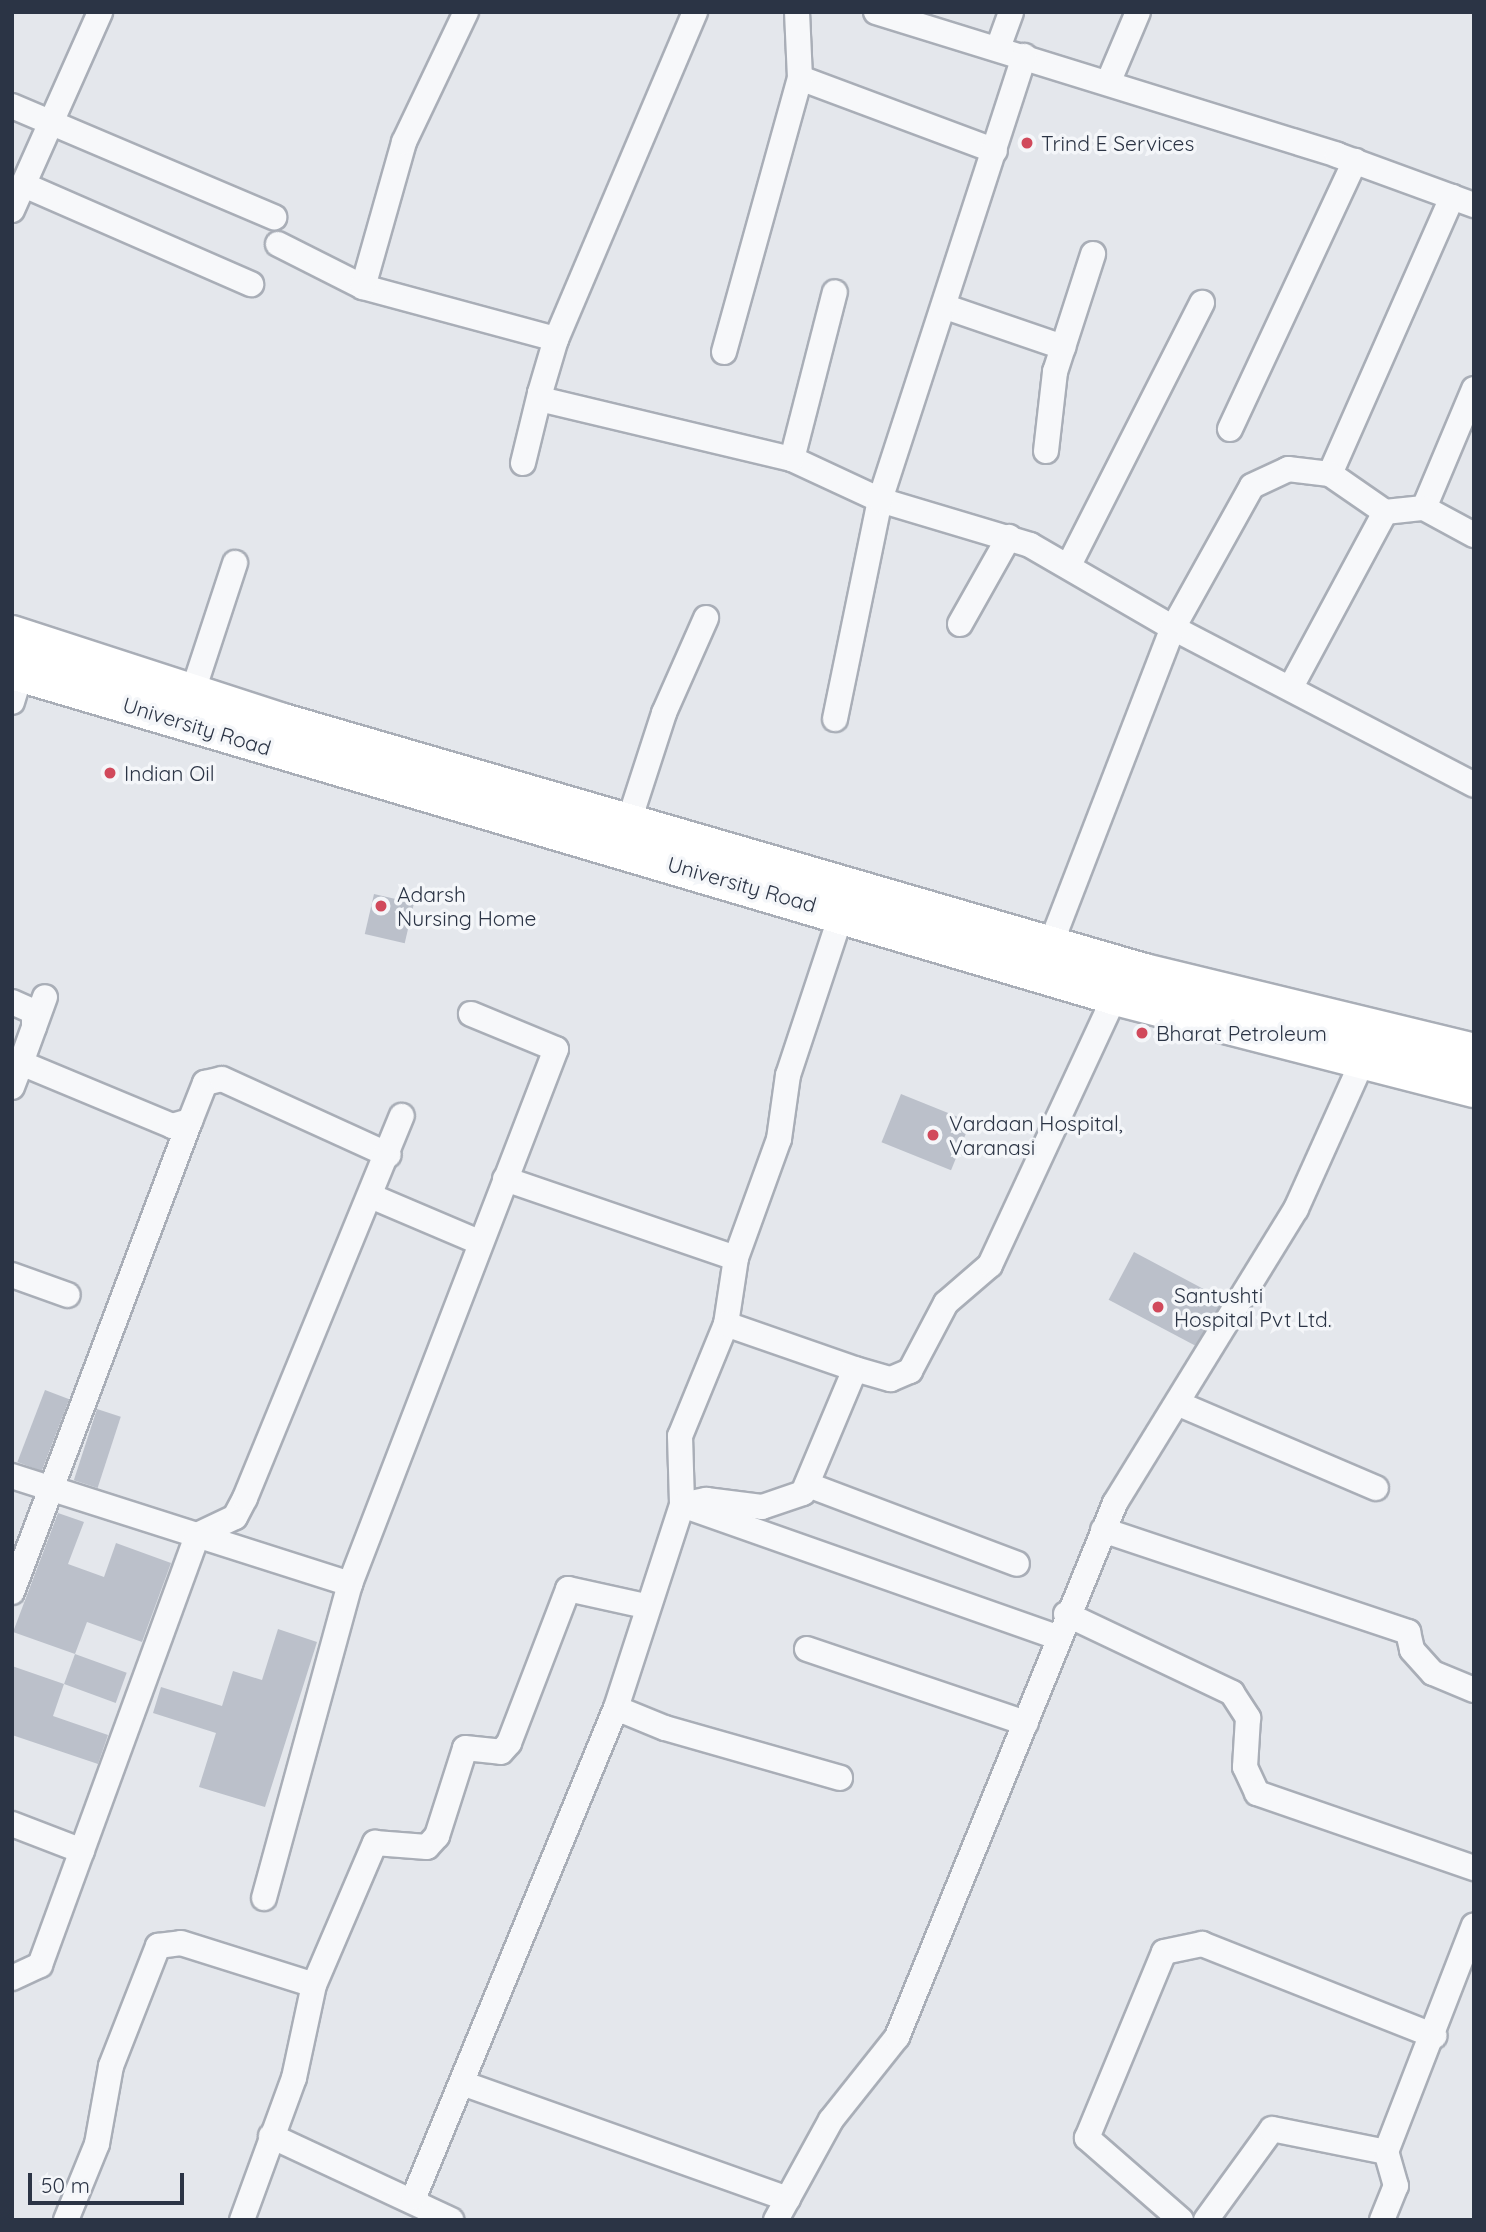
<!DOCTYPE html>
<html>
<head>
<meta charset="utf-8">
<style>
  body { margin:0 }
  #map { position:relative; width:1486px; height:2232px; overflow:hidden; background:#e4e7ec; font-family:Quicksand,sans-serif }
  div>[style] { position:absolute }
  .building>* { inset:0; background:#bbc0ca; transform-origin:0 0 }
  .roads { filter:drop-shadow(2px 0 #a9aeb7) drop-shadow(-2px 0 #a9aeb7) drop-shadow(0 2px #a9aeb7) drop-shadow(0 -2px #a9aeb7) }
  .street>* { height:24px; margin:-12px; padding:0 12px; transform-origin:12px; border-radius:12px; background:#f7f8fa }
  .primary>* { height:38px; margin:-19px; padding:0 19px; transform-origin:19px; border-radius:19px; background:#fff }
  .dots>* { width:19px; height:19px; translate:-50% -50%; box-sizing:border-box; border:4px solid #f4f6f9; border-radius:50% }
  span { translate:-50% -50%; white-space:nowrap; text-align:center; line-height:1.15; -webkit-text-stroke:7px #f4f6f9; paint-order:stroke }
  .poi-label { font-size:21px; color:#2b3445 }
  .left { translate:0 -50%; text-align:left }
  .street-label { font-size:21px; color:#2b3445 }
  .frame { position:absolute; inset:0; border:14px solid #2b3445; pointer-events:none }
  .scale { position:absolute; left:28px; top:2173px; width:156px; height:32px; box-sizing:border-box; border:4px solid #2b3445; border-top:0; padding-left:9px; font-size:21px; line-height:24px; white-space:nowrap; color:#2b3445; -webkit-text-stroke:5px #f4f6f9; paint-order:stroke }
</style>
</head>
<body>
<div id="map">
  <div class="building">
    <div style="left:374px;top:894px;width:41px;height:41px;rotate:13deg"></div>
    <div style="left:901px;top:1094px;width:75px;height:52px;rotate:22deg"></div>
    <div style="left:1134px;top:1252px;width:101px;height:54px;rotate:28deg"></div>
    <div style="left:45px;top:1390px;width:26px;height:77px;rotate:21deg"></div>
    <div style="left:97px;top:1409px;width:25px;height:75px;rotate:18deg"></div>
    <div style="clip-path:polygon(58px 1513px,84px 1522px,68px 1564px,104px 1577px,116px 1543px,171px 1563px,142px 1642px,87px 1622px,75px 1654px,13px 1632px)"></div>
    <div style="clip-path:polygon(278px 1629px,317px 1642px,265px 1807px,199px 1787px,216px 1733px,153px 1713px,161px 1687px,222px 1706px,233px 1671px,262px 1680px)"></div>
    <div style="left:75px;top:1654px;width:55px;height:32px;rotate:20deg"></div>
    <div style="clip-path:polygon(12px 1666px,64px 1684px,53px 1716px,108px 1735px,98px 1764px,12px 1735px)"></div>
  </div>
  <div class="roads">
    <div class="street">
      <div style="left:695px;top:12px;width:355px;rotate:113deg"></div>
      <div style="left:556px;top:339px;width:56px;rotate:106.5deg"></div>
      <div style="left:540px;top:393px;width:8px;rotate:60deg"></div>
      <div style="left:544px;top:400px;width:255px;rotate:13.4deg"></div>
      <div style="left:792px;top:459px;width:97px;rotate:25deg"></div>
      <div style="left:880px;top:500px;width:157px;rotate:16.7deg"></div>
      <div style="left:1030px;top:545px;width:165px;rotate:30.1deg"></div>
      <div style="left:1173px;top:628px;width:339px;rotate:27.5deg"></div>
      <div style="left:876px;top:12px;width:483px;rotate:17.2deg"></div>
      <div style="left:1337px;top:155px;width:146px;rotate:20.1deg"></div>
      <div style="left:998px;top:48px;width:38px;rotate:-70deg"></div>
      <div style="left:800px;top:78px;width:208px;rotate:20.5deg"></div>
      <div style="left:1108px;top:83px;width:77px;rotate:-67.1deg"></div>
      <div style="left:12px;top:106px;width:285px;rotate:23deg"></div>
      <div style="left:24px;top:185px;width:248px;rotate:23.6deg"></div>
      <div style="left:12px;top:210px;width:217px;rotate:-66deg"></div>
      <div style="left:278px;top:244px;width:95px;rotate:26.8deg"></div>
      <div style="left:363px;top:287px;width:200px;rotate:15.1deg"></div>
      <div style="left:363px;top:287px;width:151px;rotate:-74.2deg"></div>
      <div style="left:404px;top:142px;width:144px;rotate:-64.5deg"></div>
      <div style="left:946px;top:307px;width:124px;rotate:18.9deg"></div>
      <div style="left:724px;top:352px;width:284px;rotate:-74.5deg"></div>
      <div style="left:800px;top:78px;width:66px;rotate:-92.6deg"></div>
      <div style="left:1230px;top:429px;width:296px;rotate:-65deg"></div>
      <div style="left:1046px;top:451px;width:80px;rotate:-83.5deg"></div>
      <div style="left:1055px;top:372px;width:124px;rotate:-72.1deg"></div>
      <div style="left:792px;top:459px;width:172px;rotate:-75.6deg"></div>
      <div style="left:523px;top:463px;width:72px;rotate:-76.3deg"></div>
      <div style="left:1330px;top:474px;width:303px;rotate:-66.2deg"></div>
      <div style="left:1424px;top:508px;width:129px;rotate:-67.2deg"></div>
      <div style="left:1069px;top:565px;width:294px;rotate:-63.1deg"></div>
      <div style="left:960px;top:624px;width:100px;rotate:-60.6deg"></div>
      <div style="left:1292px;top:685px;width:196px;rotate:-61.7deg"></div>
      <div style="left:1385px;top:512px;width:39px;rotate:-6deg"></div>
      <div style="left:1424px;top:508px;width:57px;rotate:28.4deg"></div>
      <div style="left:192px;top:694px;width:138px;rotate:-71.8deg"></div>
      <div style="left:12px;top:702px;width:30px;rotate:-73deg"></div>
      <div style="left:835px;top:719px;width:224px;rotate:-78.4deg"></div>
      <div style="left:880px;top:500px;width:467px;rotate:-72deg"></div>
      <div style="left:629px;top:821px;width:114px;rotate:-72deg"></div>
      <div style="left:664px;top:713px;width:104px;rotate:-66.1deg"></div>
      <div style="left:842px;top:912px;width:172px;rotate:108.3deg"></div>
      <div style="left:788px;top:1075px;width:65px;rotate:98deg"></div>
      <div style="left:779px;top:1139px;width:127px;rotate:109.9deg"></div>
      <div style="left:736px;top:1258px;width:67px;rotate:98.6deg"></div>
      <div style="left:726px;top:1324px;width:121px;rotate:112.3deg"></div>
      <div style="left:680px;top:1436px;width:69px;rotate:88.3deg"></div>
      <div style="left:682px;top:1505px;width:398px;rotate:19.4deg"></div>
      <div style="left:1045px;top:959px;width:355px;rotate:-68.9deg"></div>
      <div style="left:1173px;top:628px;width:162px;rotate:-60.9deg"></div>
      <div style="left:1252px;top:486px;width:40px;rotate:-25deg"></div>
      <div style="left:1288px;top:469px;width:42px;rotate:6.8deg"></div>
      <div style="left:1330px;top:474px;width:67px;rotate:34.6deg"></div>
      <div style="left:12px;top:1002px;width:24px;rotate:24deg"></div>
      <div style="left:34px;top:1012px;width:15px;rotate:90deg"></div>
      <div style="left:21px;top:1063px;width:70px;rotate:-70deg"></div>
      <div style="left:12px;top:1087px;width:26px;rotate:-69deg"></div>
      <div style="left:21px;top:1063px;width:164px;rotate:22.6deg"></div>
      <div style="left:172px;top:1126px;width:19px;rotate:-16deg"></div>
      <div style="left:190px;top:1121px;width:41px;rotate:-68.5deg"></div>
      <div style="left:205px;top:1083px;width:17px;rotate:-13deg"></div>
      <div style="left:222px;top:1079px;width:183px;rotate:24.5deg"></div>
      <div style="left:505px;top:1179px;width:244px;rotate:18.9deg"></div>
      <div style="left:373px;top:1197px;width:115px;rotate:23deg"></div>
      <div style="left:12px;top:1275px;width:59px;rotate:19.7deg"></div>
      <div style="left:726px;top:1324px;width:137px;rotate:19.2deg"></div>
      <div style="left:1179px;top:1404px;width:214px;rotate:23.1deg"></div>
      <div style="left:12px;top:1476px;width:355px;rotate:17.7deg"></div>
      <div style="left:811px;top:1486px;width:220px;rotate:20.7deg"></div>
      <div style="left:1103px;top:1530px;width:322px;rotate:18.5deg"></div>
      <div style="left:1408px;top:1632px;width:18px;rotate:77deg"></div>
      <div style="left:1412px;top:1650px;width:31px;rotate:48deg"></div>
      <div style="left:1433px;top:1673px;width:44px;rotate:22.5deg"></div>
      <div style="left:12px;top:1592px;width:504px;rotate:-69.3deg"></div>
      <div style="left:1066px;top:1614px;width:184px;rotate:25.4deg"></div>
      <div style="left:1232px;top:1693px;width:30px;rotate:57deg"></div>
      <div style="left:1248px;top:1718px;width:49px;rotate:93.5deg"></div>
      <div style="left:1245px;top:1767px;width:29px;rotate:65deg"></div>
      <div style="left:1257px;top:1793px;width:230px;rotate:19.1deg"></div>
      <div style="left:807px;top:1649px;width:231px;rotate:18.7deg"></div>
      <div style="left:616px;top:1708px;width:53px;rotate:22.2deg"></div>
      <div style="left:665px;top:1728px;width:182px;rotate:15.9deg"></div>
      <div style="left:12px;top:1824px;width:75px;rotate:21.1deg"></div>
      <div style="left:264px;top:1898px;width:326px;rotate:-74.7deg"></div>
      <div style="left:350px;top:1584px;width:573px;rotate:-68.94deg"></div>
      <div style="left:556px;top:1049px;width:92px;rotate:-157.6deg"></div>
      <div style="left:12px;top:1978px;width:31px;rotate:-25deg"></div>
      <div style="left:40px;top:1965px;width:458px;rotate:-69.9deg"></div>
      <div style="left:197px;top:1535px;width:42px;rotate:-25.3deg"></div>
      <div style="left:235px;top:1517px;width:21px;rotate:-62deg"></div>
      <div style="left:245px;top:1498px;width:413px;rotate:-67.7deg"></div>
      <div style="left:462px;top:2083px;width:346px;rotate:19.6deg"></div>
      <div style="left:271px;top:2136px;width:199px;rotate:25deg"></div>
      <div style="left:414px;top:2197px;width:529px;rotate:-67.56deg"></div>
      <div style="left:616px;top:1708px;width:213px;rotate:-72deg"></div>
      <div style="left:682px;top:1505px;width:25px;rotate:-12deg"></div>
      <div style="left:706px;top:1500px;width:56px;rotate:7.1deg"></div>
      <div style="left:762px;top:1507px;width:43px;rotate:-18.9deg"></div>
      <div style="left:803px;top:1493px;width:134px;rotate:-67.2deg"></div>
      <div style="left:855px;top:1369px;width:37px;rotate:16deg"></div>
      <div style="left:891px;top:1379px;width:21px;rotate:-23deg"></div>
      <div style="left:910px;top:1371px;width:77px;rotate:-62.1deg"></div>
      <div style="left:946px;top:1303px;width:58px;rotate:-40.8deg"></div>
      <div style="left:990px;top:1265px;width:309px;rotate:-65.1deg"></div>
      <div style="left:66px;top:2220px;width:82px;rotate:-67.8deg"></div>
      <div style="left:97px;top:2144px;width:79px;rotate:-79.8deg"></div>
      <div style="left:111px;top:2066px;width:129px;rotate:-68.6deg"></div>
      <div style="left:158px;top:1946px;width:23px;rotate:-7deg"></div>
      <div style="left:181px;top:1943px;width:139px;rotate:17.5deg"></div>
      <div style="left:242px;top:2220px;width:151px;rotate:-69.9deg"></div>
      <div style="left:294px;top:2078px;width:95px;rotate:-77.9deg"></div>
      <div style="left:314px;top:1985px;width:155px;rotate:-66.8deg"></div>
      <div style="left:375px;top:1843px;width:52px;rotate:4.4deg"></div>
      <div style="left:427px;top:1847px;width:15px;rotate:-48deg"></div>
      <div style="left:437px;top:1836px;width:92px;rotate:-72.3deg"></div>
      <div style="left:465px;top:1748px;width:36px;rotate:6deg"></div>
      <div style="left:501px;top:1752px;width:12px;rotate:-48deg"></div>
      <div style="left:509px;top:1743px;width:165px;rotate:-69deg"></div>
      <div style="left:568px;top:1589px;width:79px;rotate:12.4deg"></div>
      <div style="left:776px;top:2220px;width:114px;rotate:-61.2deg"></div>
      <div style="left:831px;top:2120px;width:106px;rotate:-51.5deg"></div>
      <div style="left:897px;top:2037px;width:577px;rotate:-67.79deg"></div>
      <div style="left:1115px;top:1503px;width:345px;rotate:-58.4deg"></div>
      <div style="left:1296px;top:1209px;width:166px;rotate:-65.8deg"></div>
      <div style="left:1181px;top:2220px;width:125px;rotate:-138.9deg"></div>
      <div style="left:1087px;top:2138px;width:201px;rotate:-67.5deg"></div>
      <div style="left:1164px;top:1952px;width:39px;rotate:-12deg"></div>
      <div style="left:1202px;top:1944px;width:250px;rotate:21.6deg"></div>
      <div style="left:1206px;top:2220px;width:112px;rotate:-54deg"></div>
      <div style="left:1272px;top:2129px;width:116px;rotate:11.4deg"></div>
      <div style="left:1386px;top:2152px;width:243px;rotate:-68.8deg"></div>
      <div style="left:1382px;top:2220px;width:37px;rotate:-68deg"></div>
      <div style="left:1396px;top:2186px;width:35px;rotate:-106deg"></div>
    </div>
    <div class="primary">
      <div style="left:12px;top:635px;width:285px;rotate:18deg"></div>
      <div style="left:283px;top:723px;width:897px;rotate:16.19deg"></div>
      <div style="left:1144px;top:973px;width:340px;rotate:13.6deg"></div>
      <div style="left:12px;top:670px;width:1151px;rotate:16.45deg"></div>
      <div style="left:1116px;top:996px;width:370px;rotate:14.4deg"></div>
    </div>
  </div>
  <div class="dots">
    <div style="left:1027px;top:143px;background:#d1495b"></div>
    <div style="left:110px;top:773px;background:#d1495b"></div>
    <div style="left:381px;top:906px;background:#d1495b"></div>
    <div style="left:1142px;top:1033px;background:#d1495b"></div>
    <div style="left:933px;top:1135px;background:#d1495b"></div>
    <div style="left:1158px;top:1307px;background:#d1495b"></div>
  </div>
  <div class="poi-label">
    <span class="left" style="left:1041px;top:143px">Trind E Services</span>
    <span class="left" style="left:124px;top:773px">Indian Oil</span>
    <span class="left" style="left:397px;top:906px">Adarsh<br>Nursing Home</span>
    <span class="left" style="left:1156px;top:1033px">Bharat Petroleum</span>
    <span class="left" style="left:949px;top:1135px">Vardaan Hospital,<br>Varanasi</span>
    <span class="left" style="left:1174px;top:1307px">Santushti<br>Hospital Pvt Ltd.</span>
  </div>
  <div class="street-label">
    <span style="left:197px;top:726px;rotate:17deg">University Road</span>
    <span style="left:742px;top:884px;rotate:16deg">University Road</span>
  </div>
  <div class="frame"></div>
  <div class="scale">50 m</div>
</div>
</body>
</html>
